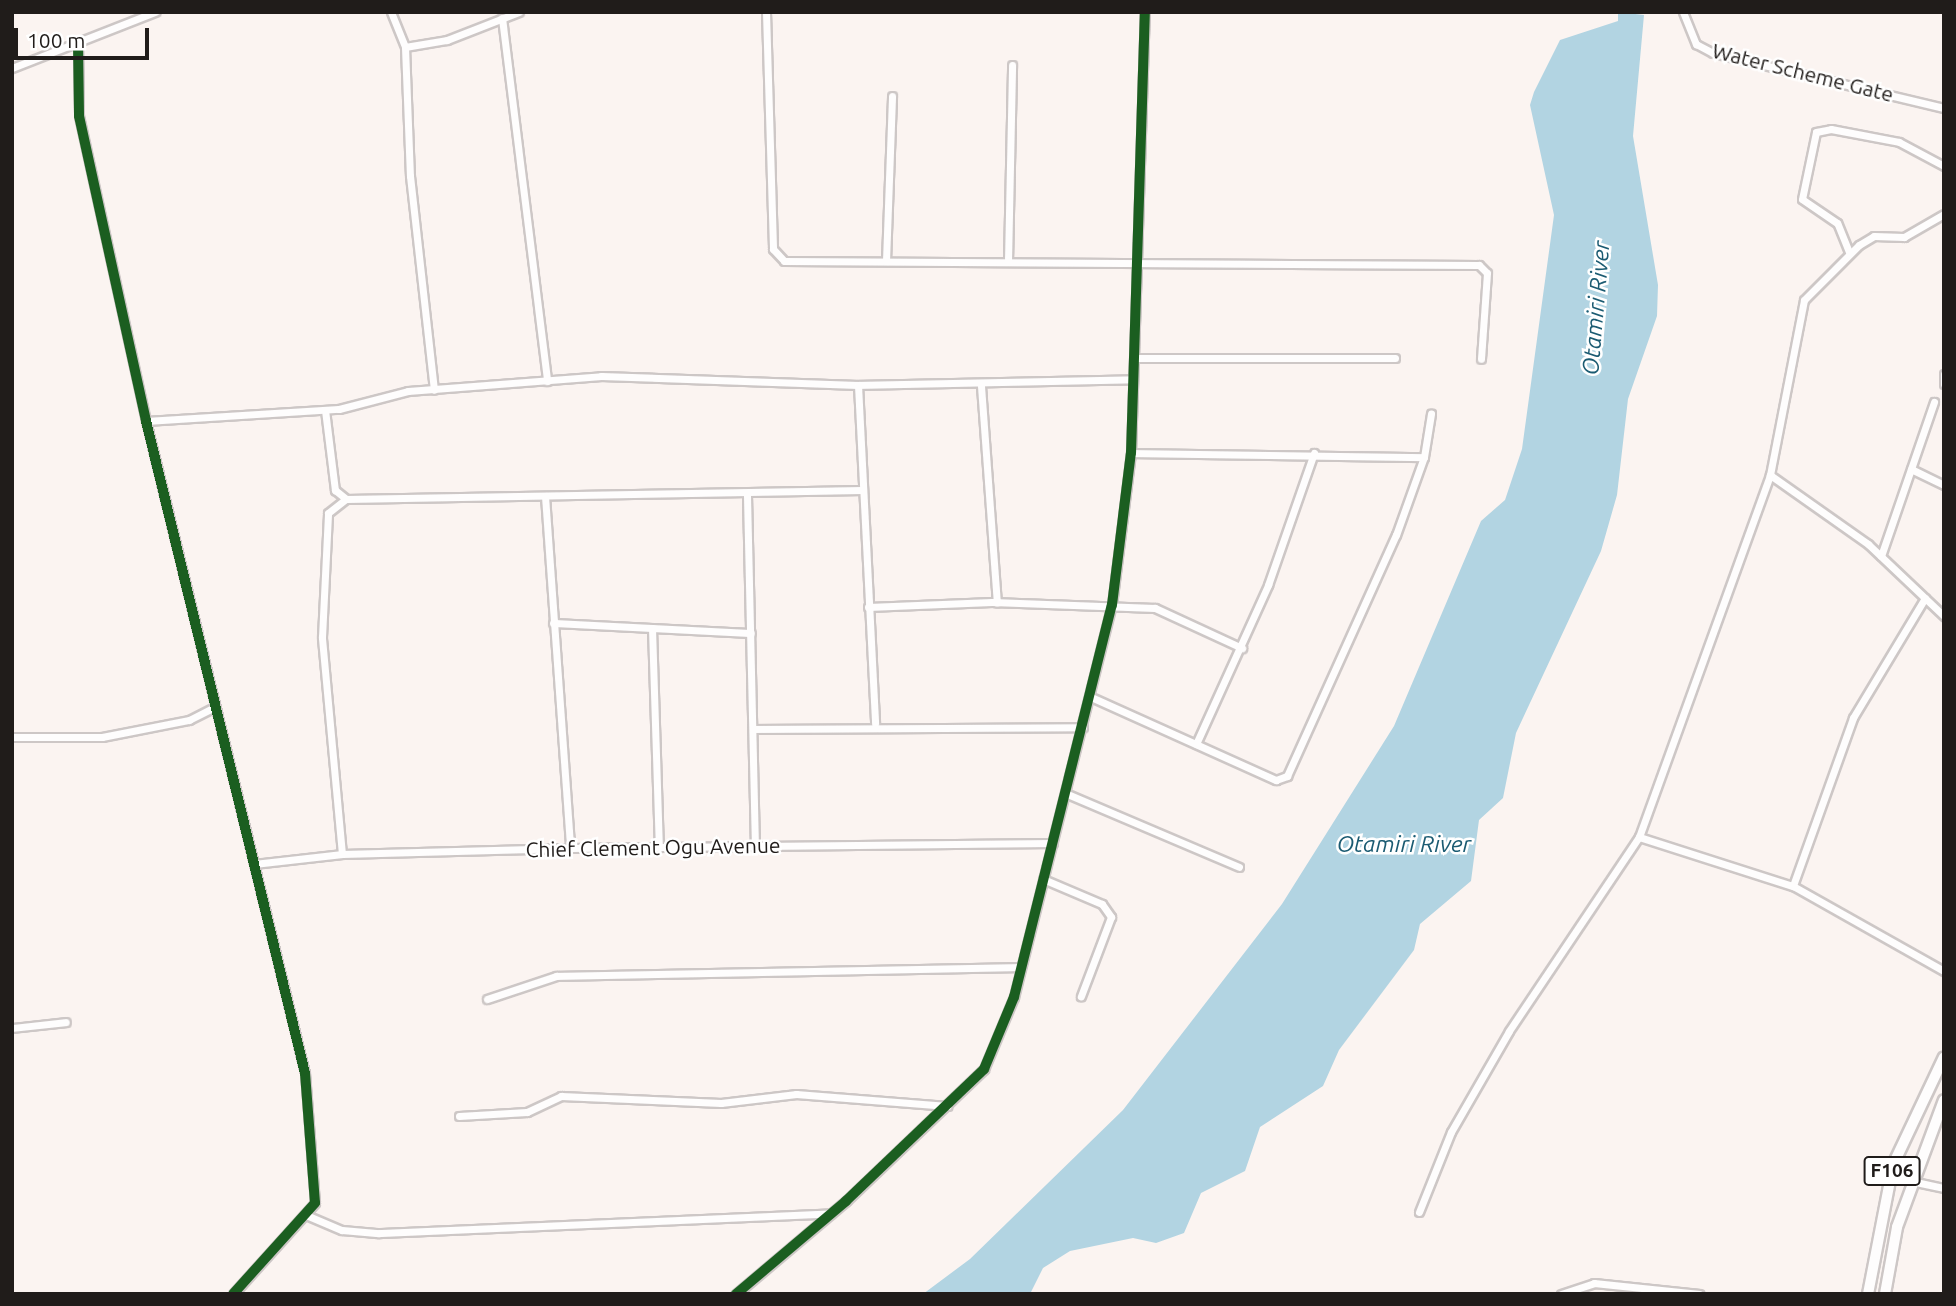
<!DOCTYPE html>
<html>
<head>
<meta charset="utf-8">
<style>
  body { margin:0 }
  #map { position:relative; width:1956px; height:1306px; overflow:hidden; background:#fbf4f1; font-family:Ubuntu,sans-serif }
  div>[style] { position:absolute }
  .water>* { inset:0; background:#b2d4e2 }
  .roads { filter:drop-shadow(2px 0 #cdc7c6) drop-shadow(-2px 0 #cdc7c6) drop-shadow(0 2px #cdc7c6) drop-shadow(0 -2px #cdc7c6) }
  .street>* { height:7px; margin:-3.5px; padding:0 3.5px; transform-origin:3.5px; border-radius:3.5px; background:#fefdfd }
  .primary>* { height:10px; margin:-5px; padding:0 5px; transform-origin:5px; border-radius:5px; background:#fefdfd }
  .cycleway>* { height:10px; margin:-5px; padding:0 5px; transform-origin:5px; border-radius:5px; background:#1b5e20 }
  span { translate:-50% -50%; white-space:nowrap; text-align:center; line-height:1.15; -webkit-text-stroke:5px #fff; paint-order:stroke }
  .shield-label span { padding:2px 5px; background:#fff; border:2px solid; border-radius:5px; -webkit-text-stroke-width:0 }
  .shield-label { font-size:19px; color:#201c1a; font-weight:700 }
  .street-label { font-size:21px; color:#201c1a }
  .water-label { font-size:23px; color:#1b5b72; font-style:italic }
  .frame { position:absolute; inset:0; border:14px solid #201c1a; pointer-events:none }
  .scale { position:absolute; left:14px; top:28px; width:135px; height:32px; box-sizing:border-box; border:4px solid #201c1a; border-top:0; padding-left:9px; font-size:21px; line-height:24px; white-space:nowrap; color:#201c1a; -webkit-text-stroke:5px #fff; paint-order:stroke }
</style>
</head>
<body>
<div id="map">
  <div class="water">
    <div style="clip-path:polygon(1618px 12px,1644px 15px,1633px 136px,1658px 285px,1657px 316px,1628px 399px,1617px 495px,1601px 551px,1516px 733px,1503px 798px,1479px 820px,1471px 881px,1420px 924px,1414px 950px,1339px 1050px,1323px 1086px,1260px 1127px,1245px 1171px,1201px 1193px,1184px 1233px,1156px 1243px,1133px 1238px,1070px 1251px,1043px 1268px,1030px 1294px,923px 1294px,970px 1259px,1123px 1110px,1282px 904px,1394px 726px,1481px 521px,1505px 500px,1522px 449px,1554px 215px,1530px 105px,1534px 92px,1560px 40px,1618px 21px)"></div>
  </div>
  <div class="roads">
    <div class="street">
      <div style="left:391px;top:12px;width:38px;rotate:68deg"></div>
      <div style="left:405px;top:47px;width:129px;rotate:87.8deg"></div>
      <div style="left:410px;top:176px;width:215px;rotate:83.6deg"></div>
      <div style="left:766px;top:12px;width:237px;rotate:88.3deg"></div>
      <div style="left:773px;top:249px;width:16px;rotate:47deg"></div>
      <div style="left:784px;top:261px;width:695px;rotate:0.33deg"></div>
      <div style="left:1479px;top:265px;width:11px;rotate:45deg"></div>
      <div style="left:1487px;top:273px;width:86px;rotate:94deg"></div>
      <div style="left:1683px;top:12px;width:35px;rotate:68deg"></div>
      <div style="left:1696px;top:44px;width:19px;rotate:28deg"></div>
      <div style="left:1713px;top:53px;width:237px;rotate:13.4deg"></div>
      <div style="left:502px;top:18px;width:366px;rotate:82.9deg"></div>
      <div style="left:78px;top:42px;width:74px;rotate:89.2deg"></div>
      <div style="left:79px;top:116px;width:312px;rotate:77.6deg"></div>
      <div style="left:146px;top:421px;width:671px;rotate:76.3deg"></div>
      <div style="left:305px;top:1073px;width:130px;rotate:85.6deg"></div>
      <div style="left:315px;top:1203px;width:122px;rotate:132deg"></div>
      <div style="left:405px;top:47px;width:43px;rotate:-9.5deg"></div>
      <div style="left:447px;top:40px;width:77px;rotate:-21.3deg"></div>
      <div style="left:12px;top:68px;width:154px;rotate:-21.4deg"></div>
      <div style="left:1849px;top:252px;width:31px;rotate:-112deg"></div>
      <div style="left:1837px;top:223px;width:42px;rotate:-145.6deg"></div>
      <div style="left:1802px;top:199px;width:68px;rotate:-78.2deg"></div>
      <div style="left:1816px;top:132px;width:15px;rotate:-11deg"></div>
      <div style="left:1831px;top:129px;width:69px;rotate:10.8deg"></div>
      <div style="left:1899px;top:142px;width:51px;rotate:28.1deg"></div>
      <div style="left:886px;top:261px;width:165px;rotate:-87.9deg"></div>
      <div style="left:1008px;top:261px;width:196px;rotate:-88.8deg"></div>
      <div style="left:1134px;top:358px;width:261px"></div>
      <div style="left:1944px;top:374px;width:10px;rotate:90deg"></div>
      <div style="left:858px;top:385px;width:339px;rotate:87.1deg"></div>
      <div style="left:981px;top:386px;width:217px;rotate:85.8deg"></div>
      <div style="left:325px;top:410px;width:81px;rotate:82.9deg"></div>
      <div style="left:335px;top:490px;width:14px;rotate:39deg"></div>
      <div style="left:346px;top:499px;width:517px;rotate:-1deg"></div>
      <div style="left:146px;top:421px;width:193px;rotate:-3.6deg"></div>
      <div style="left:339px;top:409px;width:71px;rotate:-14.6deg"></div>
      <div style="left:408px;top:391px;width:194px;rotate:-4.4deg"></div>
      <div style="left:601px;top:376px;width:257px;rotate:2deg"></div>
      <div style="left:858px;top:385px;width:275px;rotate:-1.2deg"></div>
      <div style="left:1131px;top:453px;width:293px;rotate:0.8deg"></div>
      <div style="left:1911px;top:469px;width:37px;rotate:26deg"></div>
      <div style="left:1770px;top:475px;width:120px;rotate:35.1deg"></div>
      <div style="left:1868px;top:544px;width:105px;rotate:43.5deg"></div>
      <div style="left:545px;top:496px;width:353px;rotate:85.9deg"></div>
      <div style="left:747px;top:496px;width:349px;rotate:88.7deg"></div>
      <div style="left:1881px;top:556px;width:163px;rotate:-71deg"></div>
      <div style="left:1925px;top:598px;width:140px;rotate:121deg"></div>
      <div style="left:1853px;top:718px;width:178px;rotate:109.7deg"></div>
      <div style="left:1793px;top:886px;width:173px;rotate:29.4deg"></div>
      <div style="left:868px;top:607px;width:124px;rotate:-2.3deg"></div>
      <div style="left:992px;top:602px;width:163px;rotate:2.1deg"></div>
      <div style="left:1155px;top:608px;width:96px;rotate:24.7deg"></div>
      <div style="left:553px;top:623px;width:198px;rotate:2.9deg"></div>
      <div style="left:652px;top:628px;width:219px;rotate:88.2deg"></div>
      <div style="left:1091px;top:697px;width:203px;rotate:24.2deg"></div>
      <div style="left:1276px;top:780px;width:12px;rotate:-20deg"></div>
      <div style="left:1287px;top:776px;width:265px;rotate:-65.7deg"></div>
      <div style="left:1396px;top:535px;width:83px;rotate:-70.3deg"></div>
      <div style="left:1424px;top:457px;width:44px;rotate:-80.8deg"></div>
      <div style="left:753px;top:729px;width:330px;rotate:-0.3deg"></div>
      <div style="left:12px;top:737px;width:90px"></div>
      <div style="left:102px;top:737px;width:89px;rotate:-11.1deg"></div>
      <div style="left:189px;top:720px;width:28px;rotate:-27deg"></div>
      <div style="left:1196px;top:744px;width:175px;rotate:-65.6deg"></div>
      <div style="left:1268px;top:585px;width:140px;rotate:-70.8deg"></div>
      <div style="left:1065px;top:793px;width:189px;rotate:23deg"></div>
      <div style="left:1639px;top:837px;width:162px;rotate:17.7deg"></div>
      <div style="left:342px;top:854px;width:218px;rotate:-95.3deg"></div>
      <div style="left:322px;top:637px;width:124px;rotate:-87.2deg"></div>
      <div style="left:328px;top:513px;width:23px;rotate:-38deg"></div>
      <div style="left:254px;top:864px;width:89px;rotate:-6.5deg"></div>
      <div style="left:342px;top:854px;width:228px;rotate:-1.5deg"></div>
      <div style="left:570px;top:848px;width:483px;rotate:-0.6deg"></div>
      <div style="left:1043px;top:879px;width:64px;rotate:23deg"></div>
      <div style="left:1102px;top:904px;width:16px;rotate:55deg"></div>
      <div style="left:1111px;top:917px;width:85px;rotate:110.8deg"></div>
      <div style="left:487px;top:999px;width:73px;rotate:-18.4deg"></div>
      <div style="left:556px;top:976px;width:464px;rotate:-1.1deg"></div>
      <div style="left:12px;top:1028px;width:54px;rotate:-6.3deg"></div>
      <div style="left:459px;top:1116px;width:68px;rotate:-3.4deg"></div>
      <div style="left:527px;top:1112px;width:38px;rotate:-25deg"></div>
      <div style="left:561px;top:1096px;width:160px;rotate:2.5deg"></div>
      <div style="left:721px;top:1103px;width:76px;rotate:-6.8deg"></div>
      <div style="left:796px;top:1094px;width:152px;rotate:4.5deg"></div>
      <div style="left:1911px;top:1181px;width:34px;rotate:12deg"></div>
      <div style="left:1419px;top:1212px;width:86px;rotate:-68.2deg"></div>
      <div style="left:1451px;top:1132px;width:116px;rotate:-60.1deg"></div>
      <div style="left:1509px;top:1031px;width:234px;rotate:-56.2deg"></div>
      <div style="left:1639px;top:837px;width:385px;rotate:-70.1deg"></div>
      <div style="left:1770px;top:475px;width:178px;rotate:-79deg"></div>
      <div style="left:1804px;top:300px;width:78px;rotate:-45deg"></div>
      <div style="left:1859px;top:245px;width:17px;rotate:-31deg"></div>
      <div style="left:1874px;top:236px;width:30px;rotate:2deg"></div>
      <div style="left:1904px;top:237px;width:46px;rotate:-29.9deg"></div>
      <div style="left:306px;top:1215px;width:39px;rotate:23deg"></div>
      <div style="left:342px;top:1230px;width:37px;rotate:5deg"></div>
      <div style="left:379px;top:1233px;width:452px;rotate:-2.5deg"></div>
      <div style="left:736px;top:1294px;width:144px;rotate:-40.2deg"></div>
      <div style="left:846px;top:1201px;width:191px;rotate:-43.7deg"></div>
      <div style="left:984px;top:1069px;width:78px;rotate:-67.4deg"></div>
      <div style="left:1014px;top:997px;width:404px;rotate:-76deg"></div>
      <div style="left:1112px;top:605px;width:153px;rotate:-82.9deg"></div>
      <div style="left:1131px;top:453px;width:441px;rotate:-88.2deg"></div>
      <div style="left:1561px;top:1294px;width:35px;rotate:-18deg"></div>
      <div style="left:1594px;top:1283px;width:106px;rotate:6deg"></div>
    </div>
    <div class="primary">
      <div style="left:1868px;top:1294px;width:131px;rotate:-79deg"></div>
      <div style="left:1893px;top:1165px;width:119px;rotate:-64.7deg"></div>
      <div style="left:1885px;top:1294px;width:68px;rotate:-79.8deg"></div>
      <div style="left:1897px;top:1227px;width:135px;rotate:-69.7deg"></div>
    </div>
  </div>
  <div class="cycleway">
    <div style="left:78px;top:42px;width:74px;rotate:89.2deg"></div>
    <div style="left:79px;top:116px;width:312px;rotate:77.6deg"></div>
    <div style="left:146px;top:421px;width:671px;rotate:76.3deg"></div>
    <div style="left:305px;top:1073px;width:130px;rotate:85.6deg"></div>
    <div style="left:315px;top:1203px;width:122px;rotate:132deg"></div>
    <div style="left:736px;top:1294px;width:144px;rotate:-40.2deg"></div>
    <div style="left:846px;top:1201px;width:191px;rotate:-43.7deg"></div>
    <div style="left:984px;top:1069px;width:78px;rotate:-67.4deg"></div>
    <div style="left:1014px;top:997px;width:404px;rotate:-76deg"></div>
    <div style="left:1112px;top:605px;width:153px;rotate:-82.9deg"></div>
    <div style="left:1131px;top:453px;width:441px;rotate:-88.2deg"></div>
  </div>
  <div class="shield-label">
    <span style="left:1892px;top:1171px">F106</span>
  </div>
  <div class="street-label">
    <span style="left:1803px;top:72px;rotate:14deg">Water Scheme Gate</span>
    <span style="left:653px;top:847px;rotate:-1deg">Chief Clement Ogu Avenue</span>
  </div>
  <div class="water-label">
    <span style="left:1596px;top:308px;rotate:-85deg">Otamiri River</span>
    <span style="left:1404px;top:844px">Otamiri River</span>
  </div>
  <div class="frame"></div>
  <div class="scale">100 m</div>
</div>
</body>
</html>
